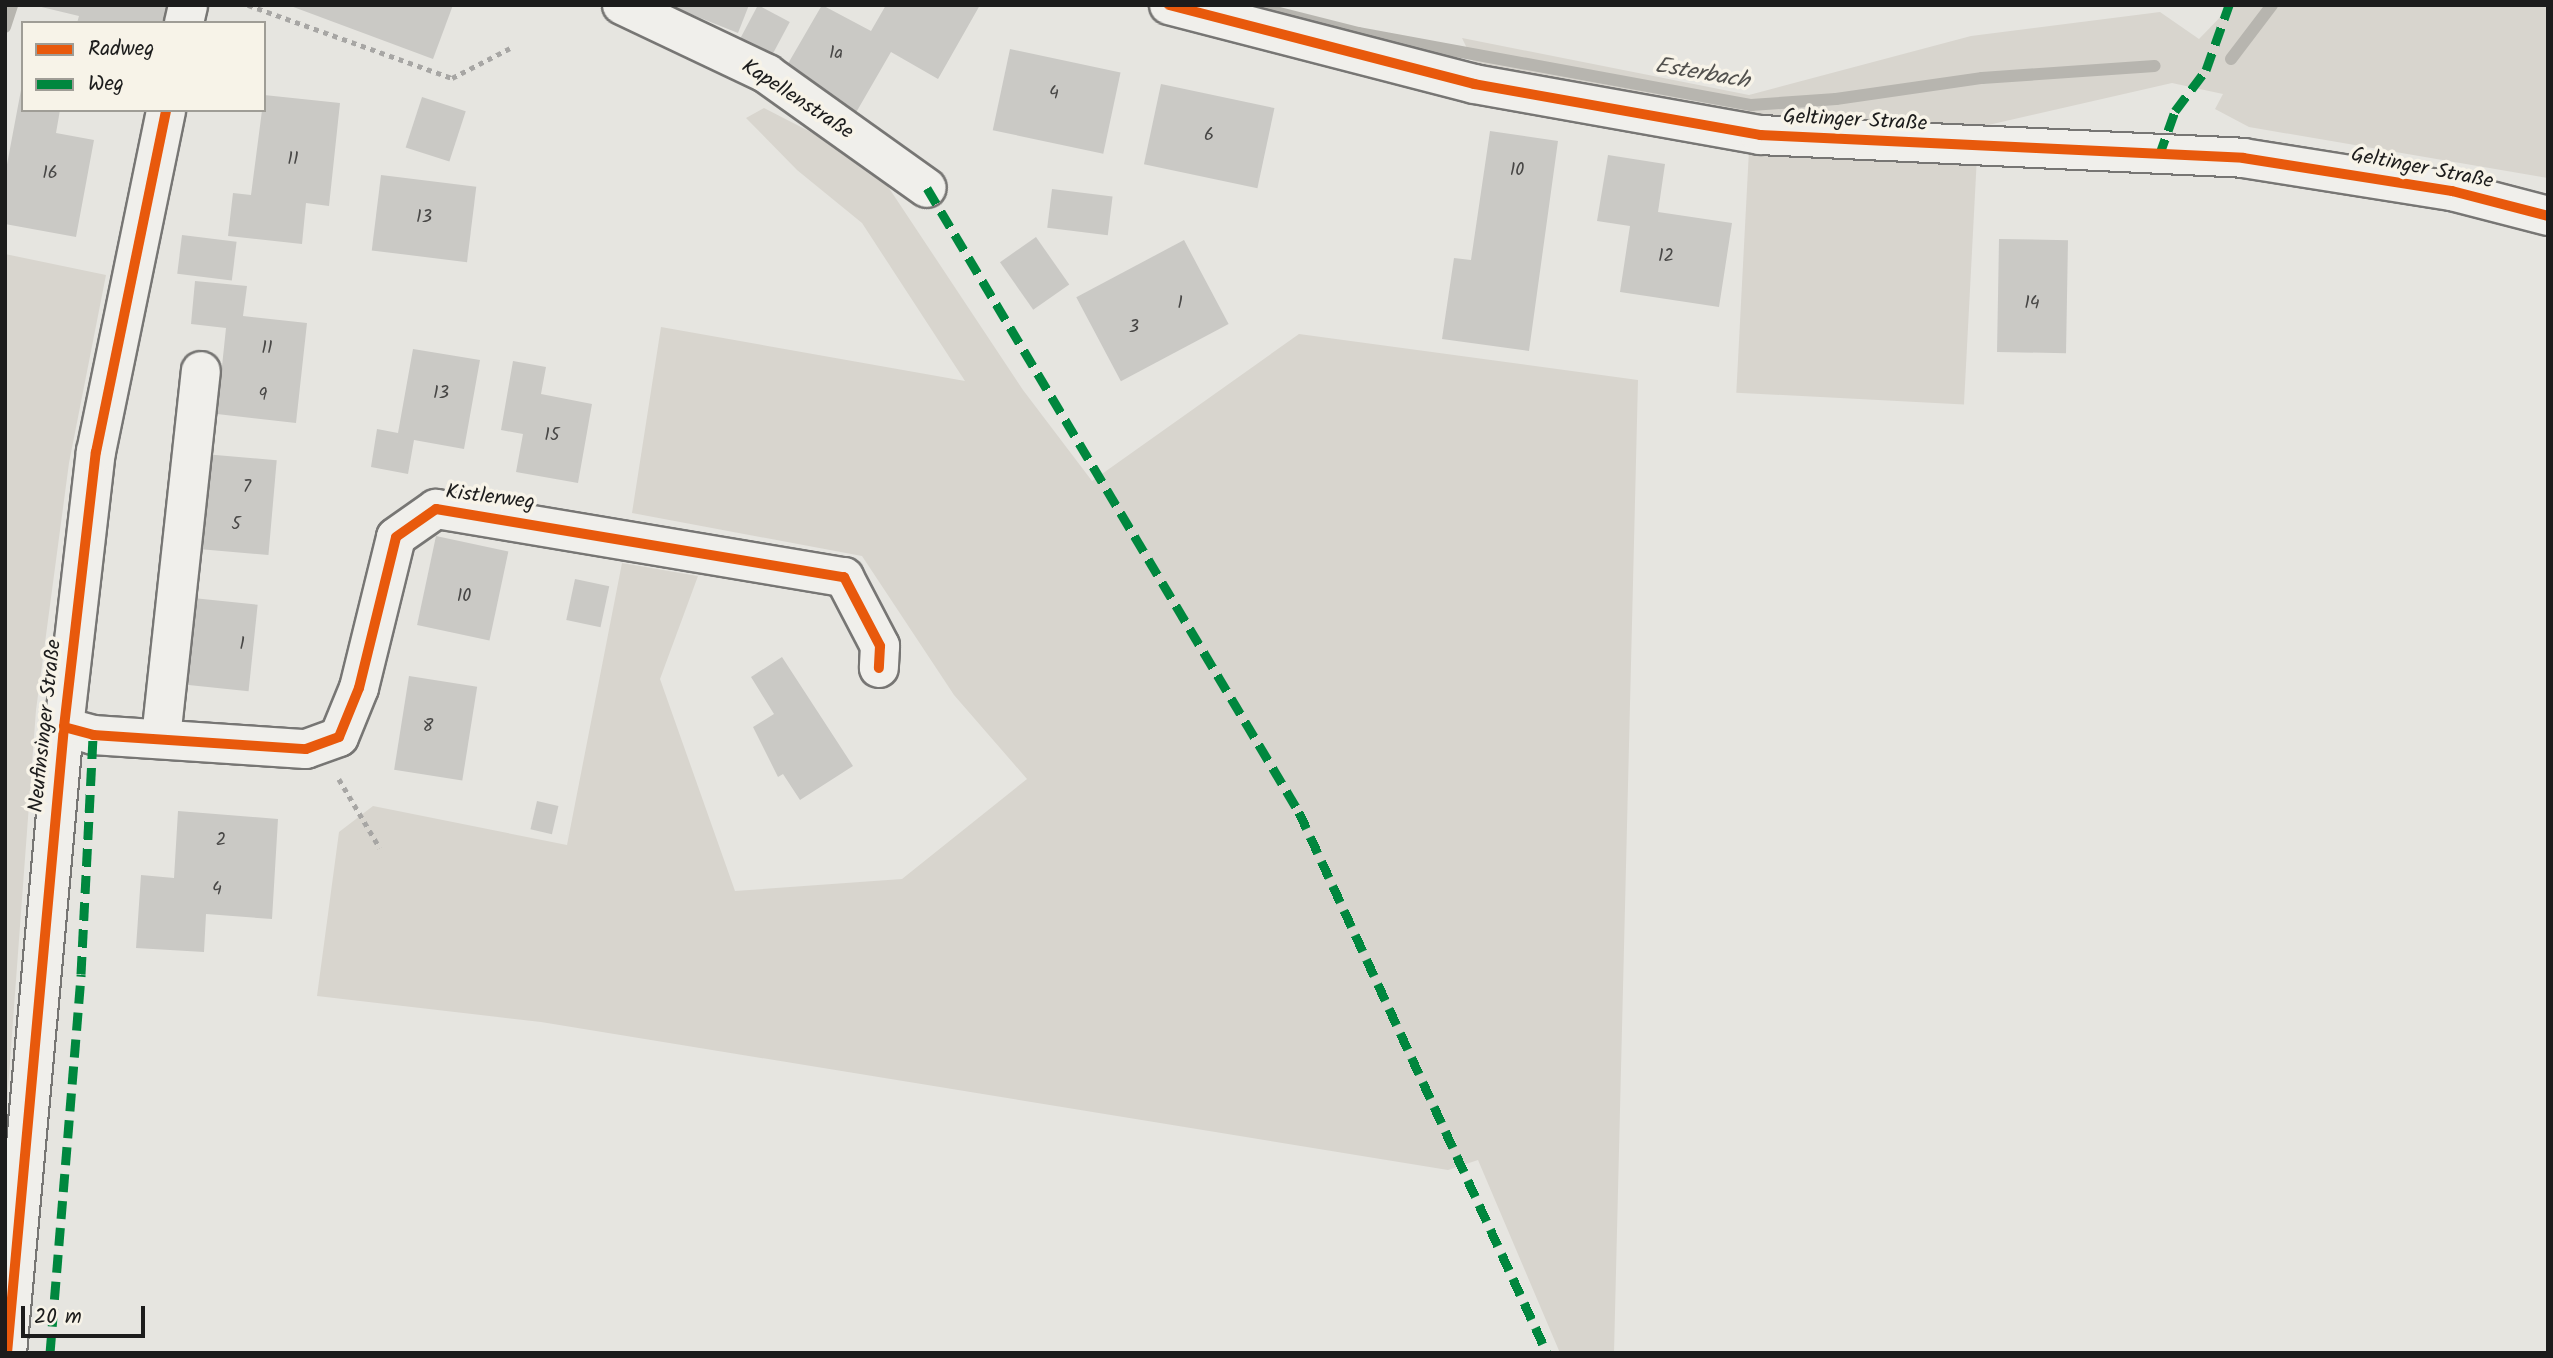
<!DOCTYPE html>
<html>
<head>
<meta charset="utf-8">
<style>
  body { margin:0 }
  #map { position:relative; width:2553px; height:1358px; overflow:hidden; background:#e6e5e0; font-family:Kalam,sans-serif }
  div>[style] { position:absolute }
  .green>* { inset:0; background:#d8d5ce; transform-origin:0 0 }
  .stream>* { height:12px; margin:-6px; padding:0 6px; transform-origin:6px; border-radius:6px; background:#b7b5af }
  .building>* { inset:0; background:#cac9c5; transform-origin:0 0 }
  .path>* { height:4.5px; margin-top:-2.25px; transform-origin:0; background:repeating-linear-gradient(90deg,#a7a6a4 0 5px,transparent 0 10px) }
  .roads { filter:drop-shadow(2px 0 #777674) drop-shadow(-2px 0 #777674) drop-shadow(0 2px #777674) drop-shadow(0 -2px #777674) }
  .street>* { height:38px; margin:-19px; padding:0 19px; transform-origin:19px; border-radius:19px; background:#f0efeb }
  .secondary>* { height:38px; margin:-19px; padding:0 19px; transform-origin:19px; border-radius:19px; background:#f0efeb }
  .quiet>* { height:9px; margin-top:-4.5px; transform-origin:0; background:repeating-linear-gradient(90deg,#00873e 0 18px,transparent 0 27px) }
  .cycleway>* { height:10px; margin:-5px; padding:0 5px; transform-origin:5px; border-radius:5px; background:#e8590c }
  span { translate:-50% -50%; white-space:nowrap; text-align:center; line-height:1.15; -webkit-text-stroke:7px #f7f3e8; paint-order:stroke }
  .number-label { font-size:18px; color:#484746 }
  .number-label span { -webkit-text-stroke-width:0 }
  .street-label { font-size:21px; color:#1c1c1c }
  .water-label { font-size:23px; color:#52514e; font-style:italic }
  .frame { position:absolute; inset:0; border:7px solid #1c1c1c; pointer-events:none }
  .legend { position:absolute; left:21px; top:21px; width:245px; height:91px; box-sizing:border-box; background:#f7f3e8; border:2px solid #9f9d96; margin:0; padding:9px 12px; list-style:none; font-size:21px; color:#1c1c1c }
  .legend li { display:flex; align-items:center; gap:14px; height:35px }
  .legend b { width:35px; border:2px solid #9f9d96 }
  .scale { position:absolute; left:21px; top:1306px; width:124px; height:32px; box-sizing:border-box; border:4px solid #1c1c1c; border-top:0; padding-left:9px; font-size:21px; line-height:24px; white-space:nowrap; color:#1c1c1c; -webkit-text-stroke:5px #f7f3e8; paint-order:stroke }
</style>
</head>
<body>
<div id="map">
  <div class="green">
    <div style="clip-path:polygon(2232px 5px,2548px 5px,2548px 178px,2249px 127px,2215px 109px,2223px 94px,2172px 83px,1984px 126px,1859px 129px,1737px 121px,1477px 69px,1462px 38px,1749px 95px,1971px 36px,2160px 12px,2199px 39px)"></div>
    <div style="clip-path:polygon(764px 108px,873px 164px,1023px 390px,1092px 481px,1299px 334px,1638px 380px,1614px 1353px,1560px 1353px,1478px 1160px,1448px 1170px,541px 1022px,317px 996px,339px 832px,373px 806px,567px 845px,622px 563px,698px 576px,660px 679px,735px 891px,902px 879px,1027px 779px,954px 695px,862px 556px,632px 513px,661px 327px,965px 381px,862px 223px,797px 170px,746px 118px)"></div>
    <div style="left:1749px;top:150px;width:228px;height:243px;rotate:3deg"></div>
    <div style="clip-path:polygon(5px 254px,106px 275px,69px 463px,36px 710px,5px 1129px)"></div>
  </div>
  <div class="stream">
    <div style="left:1248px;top:5px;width:114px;rotate:14.3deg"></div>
    <div style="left:1358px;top:33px;width:400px;rotate:10.4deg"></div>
    <div style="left:1751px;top:105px;width:85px;rotate:-4deg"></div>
    <div style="left:1836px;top:99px;width:148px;rotate:-8.2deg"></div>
    <div style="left:1982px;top:78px;width:173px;rotate:-4deg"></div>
    <div style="left:5px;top:27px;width:23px;rotate:-72deg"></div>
    <div style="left:2231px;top:59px;width:68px;rotate:-52.8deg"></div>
  </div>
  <div class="building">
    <div style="clip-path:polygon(33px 5px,170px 5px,167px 23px,77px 23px,79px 16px)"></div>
    <div style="clip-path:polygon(288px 5px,453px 5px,433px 59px)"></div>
    <div style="clip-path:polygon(668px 5px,749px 5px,738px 33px)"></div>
    <div style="left:758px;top:5px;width:36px;height:41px;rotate:28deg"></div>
    <div style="clip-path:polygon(822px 5px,871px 31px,886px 5px,980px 5px,938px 79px,891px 52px,854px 116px,782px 74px)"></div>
    <div style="left:1010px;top:49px;width:113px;height:83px;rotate:12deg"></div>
    <div style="left:1161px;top:84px;width:116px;height:82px;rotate:12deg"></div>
    <div style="clip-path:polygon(21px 90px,23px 110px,60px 110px,56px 133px,94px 140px,76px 237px,5px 224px,5px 175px)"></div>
    <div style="clip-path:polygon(264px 95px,340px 103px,329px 206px,306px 203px,302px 244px,228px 236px,233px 193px,251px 195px)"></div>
    <div style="left:422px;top:97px;width:46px;height:53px;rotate:18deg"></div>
    <div style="clip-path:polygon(1490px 131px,1558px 141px,1529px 351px,1442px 339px,1454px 258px,1471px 260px)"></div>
    <div style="clip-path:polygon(1608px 155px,1665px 164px,1658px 212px,1732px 223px,1719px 307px,1620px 292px,1630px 226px,1597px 221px)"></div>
    <div style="left:381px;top:175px;width:96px;height:76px;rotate:7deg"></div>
    <div style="left:1052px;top:189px;width:61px;height:39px;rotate:7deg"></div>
    <div style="left:182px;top:235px;width:55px;height:39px;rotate:7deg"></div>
    <div style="left:1036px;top:237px;width:58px;height:44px;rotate:55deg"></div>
    <div style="left:1999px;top:239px;width:69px;height:113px;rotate:1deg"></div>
    <div style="left:1184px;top:240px;width:95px;height:122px;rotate:62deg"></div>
    <div style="clip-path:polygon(195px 281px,247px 286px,243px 316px,307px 323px,296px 423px,217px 414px,226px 328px,191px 324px)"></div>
    <div style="clip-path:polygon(413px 349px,480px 360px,464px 449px,414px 440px,408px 474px,371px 467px,377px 429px,398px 433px)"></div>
    <div style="clip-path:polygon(513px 361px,546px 367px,541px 394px,592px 404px,578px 483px,516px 472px,523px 434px,501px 430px)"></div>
    <div style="left:204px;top:454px;width:73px;height:95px;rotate:5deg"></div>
    <div style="left:436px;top:536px;width:74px;height:91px;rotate:12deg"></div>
    <div style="left:575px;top:579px;width:35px;height:42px;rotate:12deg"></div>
    <div style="left:193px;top:598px;width:65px;height:87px;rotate:6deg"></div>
    <div style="clip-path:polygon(782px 657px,853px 766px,800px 800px,783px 774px,778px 777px,753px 727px,774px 714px,751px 677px)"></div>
    <div style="left:409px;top:676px;width:69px;height:95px;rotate:9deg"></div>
    <div style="left:537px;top:801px;width:22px;height:29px;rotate:13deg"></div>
    <div style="clip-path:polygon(178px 811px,278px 819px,272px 919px,206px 914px,204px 952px,136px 948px,141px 875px,174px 878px)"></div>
  </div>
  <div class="path">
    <div style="left:248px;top:5px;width:217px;rotate:19.7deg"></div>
    <div style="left:452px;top:78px;width:65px;rotate:-27.3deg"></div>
    <div style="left:339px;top:779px;width:80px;rotate:59.3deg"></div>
  </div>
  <div class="roads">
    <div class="street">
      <div style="left:622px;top:5px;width:161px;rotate:25.4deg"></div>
      <div style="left:767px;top:74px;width:196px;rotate:35.5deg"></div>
      <div style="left:1169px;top:5px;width:315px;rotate:14.5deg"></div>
      <div style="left:1474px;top:84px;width:291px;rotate:10.1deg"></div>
      <div style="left:1760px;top:135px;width:484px;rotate:2.7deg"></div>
      <div style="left:2243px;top:158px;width:212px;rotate:9deg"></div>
      <div style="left:2452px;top:191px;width:99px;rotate:14.6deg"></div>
      <div style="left:64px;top:727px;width:30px;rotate:15deg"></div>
      <div style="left:93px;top:735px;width:213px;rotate:3.8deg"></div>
      <div style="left:306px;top:749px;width:35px;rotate:-20deg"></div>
      <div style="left:339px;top:737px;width:53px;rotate:-67.8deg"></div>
      <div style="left:359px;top:688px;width:155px;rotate:-76.2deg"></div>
      <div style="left:396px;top:537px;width:49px;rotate:-35deg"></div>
      <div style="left:436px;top:509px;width:414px;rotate:9.5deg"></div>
      <div style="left:844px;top:577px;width:78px;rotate:62.4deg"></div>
      <div style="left:880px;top:646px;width:22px;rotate:93deg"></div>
      <div style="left:161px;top:738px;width:369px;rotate:-83.8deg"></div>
    </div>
    <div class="secondary">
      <div style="left:184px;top:23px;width:18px;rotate:-77deg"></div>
      <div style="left:7px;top:1353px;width:629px;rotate:-84.8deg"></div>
      <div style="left:64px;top:727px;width:277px;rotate:-83.4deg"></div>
      <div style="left:96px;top:452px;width:349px;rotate:-78.4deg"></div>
    </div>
  </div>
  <div class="quiet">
    <div style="left:2159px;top:156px;width:48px;rotate:-70.4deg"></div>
    <div style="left:2175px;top:111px;width:51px;rotate:-52.9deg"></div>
    <div style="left:2206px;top:70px;width:69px;rotate:-70.5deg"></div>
    <div style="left:927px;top:188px;width:726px;rotate:59.2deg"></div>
    <div style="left:1299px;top:812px;width:595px;rotate:65.37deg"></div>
    <div style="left:50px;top:1353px;width:380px;rotate:-85.3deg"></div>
    <div style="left:81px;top:974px;width:239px;rotate:-87.1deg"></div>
  </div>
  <div class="cycleway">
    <div style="left:1169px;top:5px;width:315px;rotate:14.5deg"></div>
    <div style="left:1474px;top:84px;width:291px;rotate:10.1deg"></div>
    <div style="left:1760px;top:135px;width:484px;rotate:2.7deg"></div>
    <div style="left:2243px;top:158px;width:212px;rotate:9deg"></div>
    <div style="left:2452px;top:191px;width:99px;rotate:14.6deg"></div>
    <div style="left:64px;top:727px;width:30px;rotate:15deg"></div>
    <div style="left:93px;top:735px;width:213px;rotate:3.8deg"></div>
    <div style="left:306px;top:749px;width:35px;rotate:-20deg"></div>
    <div style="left:339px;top:737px;width:53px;rotate:-67.8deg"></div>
    <div style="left:359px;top:688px;width:155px;rotate:-76.2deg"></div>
    <div style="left:396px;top:537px;width:49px;rotate:-35deg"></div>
    <div style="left:436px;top:509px;width:414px;rotate:9.5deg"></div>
    <div style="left:844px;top:577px;width:78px;rotate:62.4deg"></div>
    <div style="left:880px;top:646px;width:22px;rotate:93deg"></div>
    <div style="left:7px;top:1353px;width:629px;rotate:-84.8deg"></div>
    <div style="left:64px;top:727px;width:277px;rotate:-83.4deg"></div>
    <div style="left:96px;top:452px;width:349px;rotate:-78.4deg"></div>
  </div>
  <div class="number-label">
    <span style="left:836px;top:54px">1a</span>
    <span style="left:1054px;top:94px">4</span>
    <span style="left:1209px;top:136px">6</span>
    <span style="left:293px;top:160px">11</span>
    <span style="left:1517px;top:171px">10</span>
    <span style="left:50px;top:174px">16</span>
    <span style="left:424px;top:218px">13</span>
    <span style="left:1666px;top:257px">12</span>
    <span style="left:1180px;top:304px">1</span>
    <span style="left:2032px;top:304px">14</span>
    <span style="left:1134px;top:328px">3</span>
    <span style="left:267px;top:349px">11</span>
    <span style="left:441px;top:394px">13</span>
    <span style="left:263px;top:396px">9</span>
    <span style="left:552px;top:436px">15</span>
    <span style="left:247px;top:488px">7</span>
    <span style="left:236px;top:525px">5</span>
    <span style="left:464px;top:597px">10</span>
    <span style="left:242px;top:645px">1</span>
    <span style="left:428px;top:727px">8</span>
    <span style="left:221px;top:841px">2</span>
    <span style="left:217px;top:890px">4</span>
  </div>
  <div class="street-label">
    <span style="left:797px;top:100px;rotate:33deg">Kapellenstraße</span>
    <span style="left:1855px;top:121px;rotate:3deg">Geltinger Straße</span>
    <span style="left:2422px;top:169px;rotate:11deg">Geltinger Straße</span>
    <span style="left:490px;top:498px;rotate:7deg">Kistlerweg</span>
    <span style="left:46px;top:726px;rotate:-84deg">Neufinsinger Straße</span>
  </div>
  <div class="water-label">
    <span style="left:1702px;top:74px;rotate:10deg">Esterbach</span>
  </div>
  <div class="frame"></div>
  <ul class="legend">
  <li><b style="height:9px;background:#e8590c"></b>Radweg</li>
  <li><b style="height:9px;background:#00873e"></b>Weg</li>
  </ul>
  <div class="scale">20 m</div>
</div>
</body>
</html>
